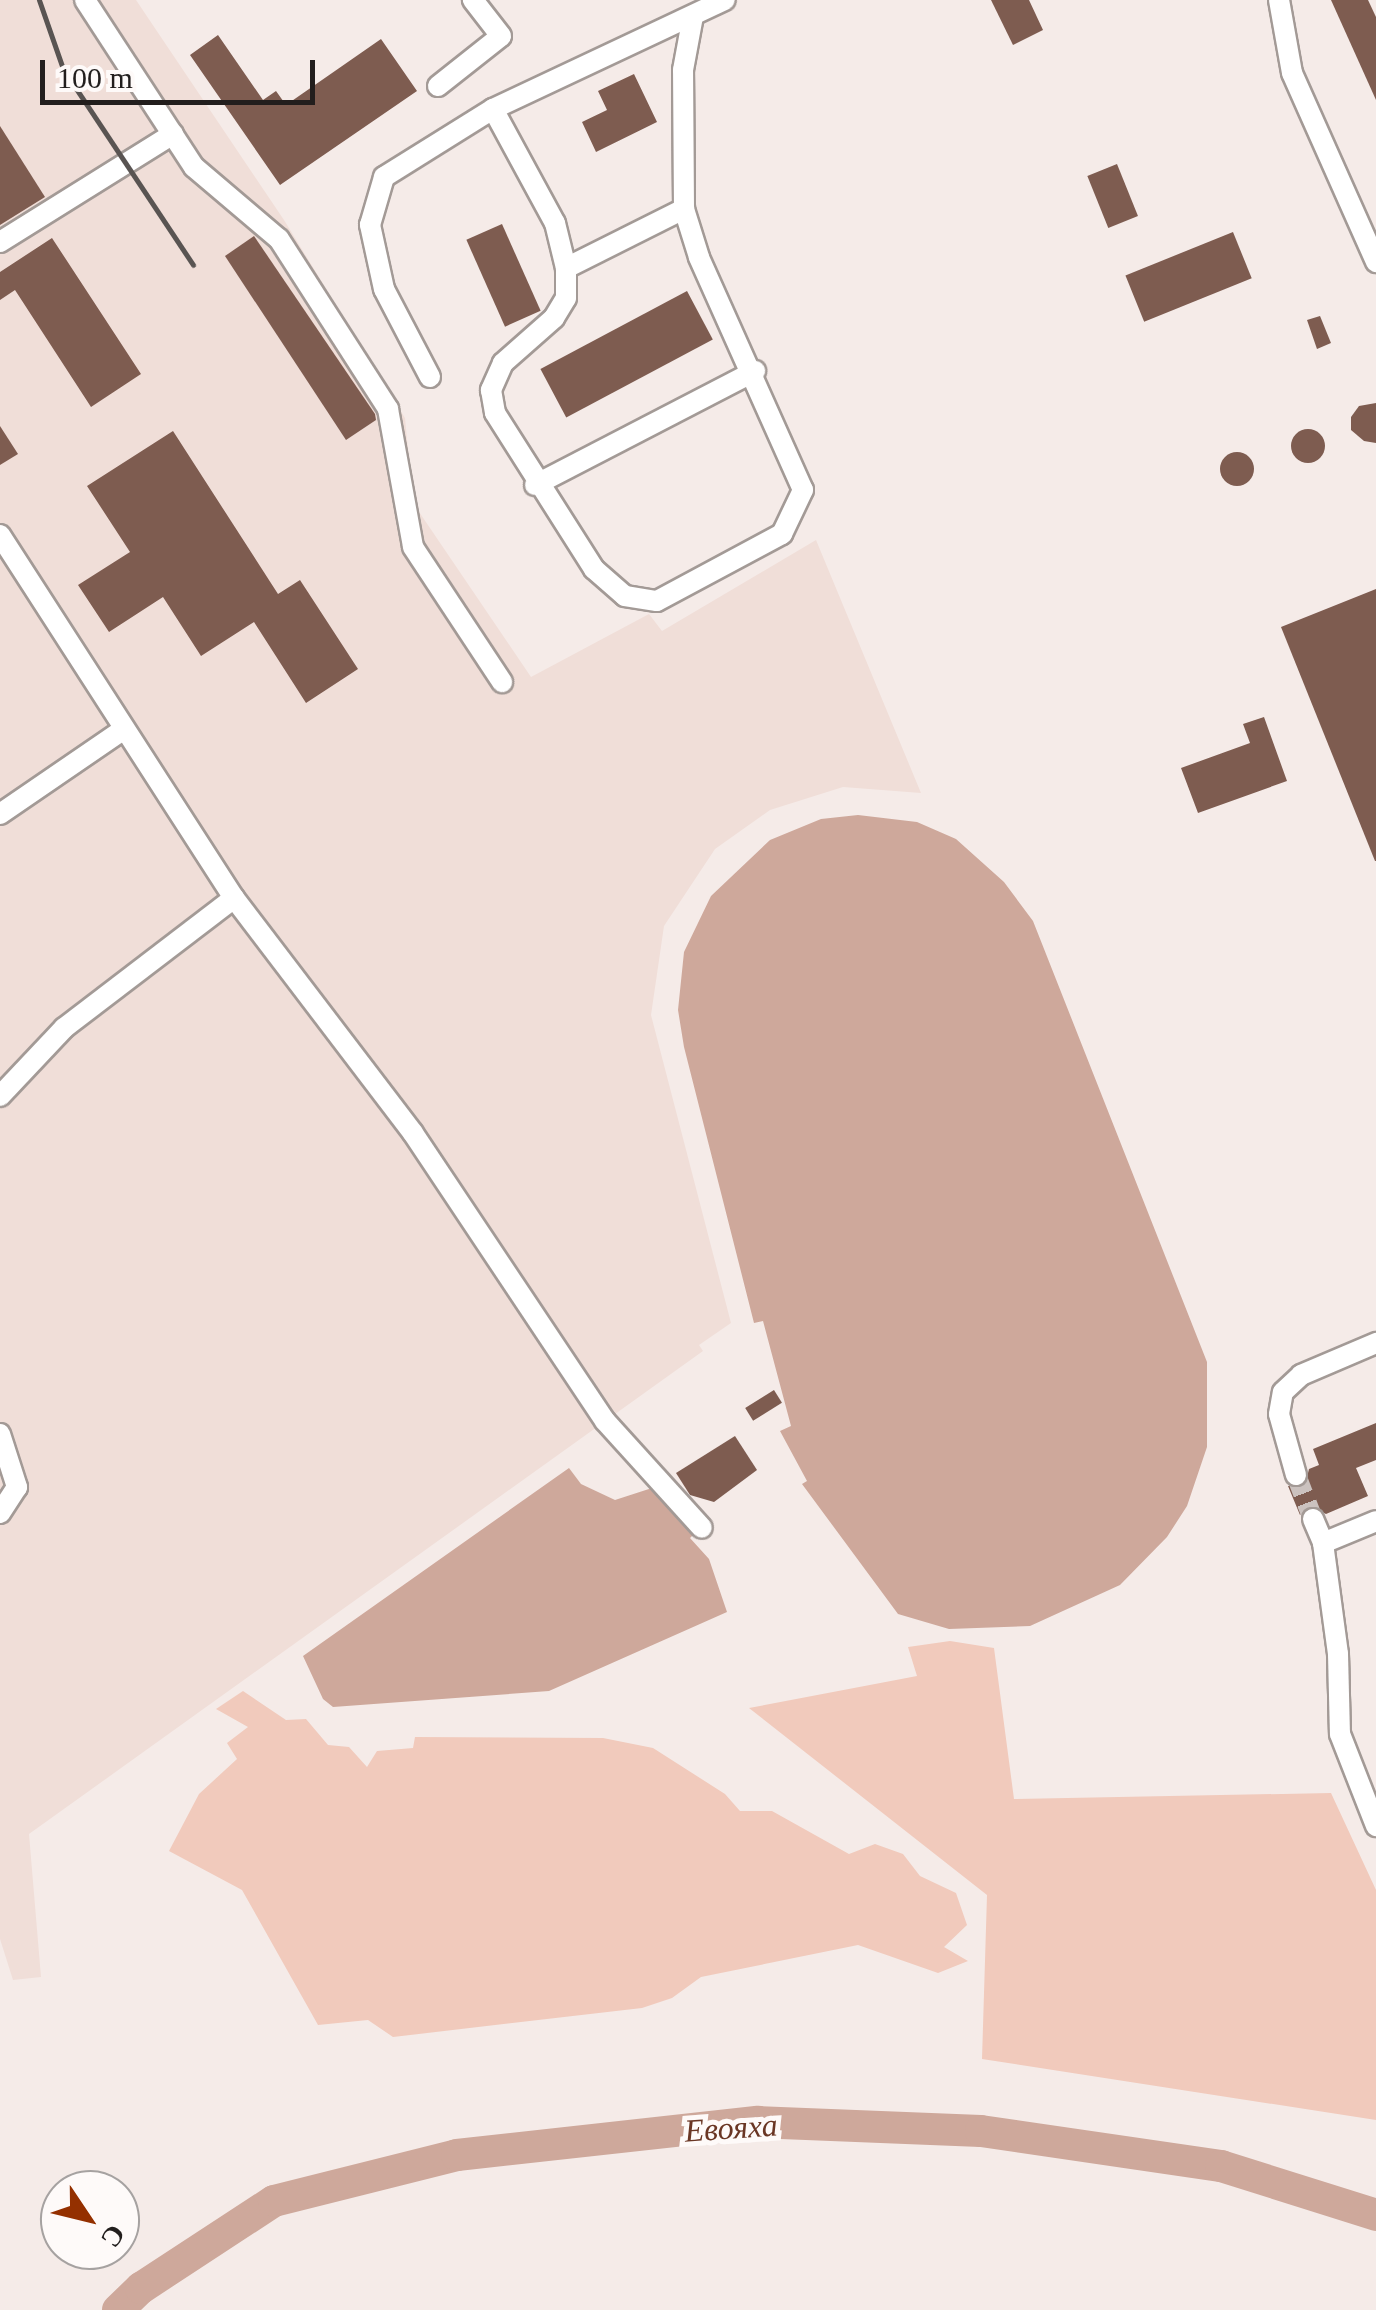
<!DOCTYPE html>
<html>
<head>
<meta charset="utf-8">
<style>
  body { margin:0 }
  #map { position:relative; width:1376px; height:2310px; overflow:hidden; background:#f5ebe8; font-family:"Times New Roman",serif }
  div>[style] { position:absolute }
  .built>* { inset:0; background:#f0ded8 }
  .green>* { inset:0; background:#f1cabc }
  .water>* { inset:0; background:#cea89b }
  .river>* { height:32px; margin:-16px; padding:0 16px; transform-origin:16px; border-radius:16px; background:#cea89b }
  .building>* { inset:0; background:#7e5c50; transform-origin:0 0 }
  .round { border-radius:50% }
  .minor-tunnel>* { height:20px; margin-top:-10px; transform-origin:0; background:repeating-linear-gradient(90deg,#cbc2bf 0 20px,transparent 0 30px) }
  .roads { filter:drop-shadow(2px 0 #a39a96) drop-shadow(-2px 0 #a39a96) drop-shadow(0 2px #a39a96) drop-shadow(0 -2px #a39a96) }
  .minor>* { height:20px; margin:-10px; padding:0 10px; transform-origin:10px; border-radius:10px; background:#fff }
  .rail>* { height:5px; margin:-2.5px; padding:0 2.5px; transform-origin:2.5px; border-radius:2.5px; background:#595452 }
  span { translate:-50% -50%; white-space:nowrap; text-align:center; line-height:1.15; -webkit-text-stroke:10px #fefaf9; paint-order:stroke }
  .water-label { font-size:32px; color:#6a3624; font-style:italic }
  .north { position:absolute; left:40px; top:2170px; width:100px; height:100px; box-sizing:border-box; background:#fefaf9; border:2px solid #a6a2a1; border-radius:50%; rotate:125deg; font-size:28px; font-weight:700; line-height:40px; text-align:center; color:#221e1d }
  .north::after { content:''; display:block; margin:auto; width:35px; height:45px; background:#943000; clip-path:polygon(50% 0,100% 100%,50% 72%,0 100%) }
  .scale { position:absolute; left:40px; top:60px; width:275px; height:45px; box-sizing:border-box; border:5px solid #221e1d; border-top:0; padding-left:12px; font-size:30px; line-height:35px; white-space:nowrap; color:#221e1d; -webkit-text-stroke:8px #fefaf9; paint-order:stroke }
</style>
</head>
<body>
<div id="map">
  <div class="built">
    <div style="clip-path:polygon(0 0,136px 0,284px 220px,405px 418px,413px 503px,531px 677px,649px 614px,662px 631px,816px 540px,921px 793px,843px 787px,770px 810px,715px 849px,664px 926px,651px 1015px,731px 1323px,699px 1345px,703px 1351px,29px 1834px,41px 1977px,13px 1980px,0 1939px)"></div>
  </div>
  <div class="green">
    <div style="clip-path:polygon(950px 1641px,994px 1648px,1014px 1799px,1331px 1793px,1376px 1890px,1376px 2120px,982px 2059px,987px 1895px,749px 1708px,917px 1676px,908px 1647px)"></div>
    <div style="clip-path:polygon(243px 1691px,286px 1720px,306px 1719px,328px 1745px,349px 1747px,367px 1767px,377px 1751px,413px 1748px,415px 1737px,603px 1738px,653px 1748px,725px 1794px,740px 1811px,772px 1811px,849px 1854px,875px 1844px,903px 1854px,920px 1876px,956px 1893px,967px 1925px,944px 1947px,968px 1961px,938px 1973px,858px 1945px,701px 1977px,672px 1998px,642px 2008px,393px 2037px,368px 2020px,318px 2025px,242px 1890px,169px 1851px,199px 1794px,237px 1759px,227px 1743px,248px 1727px,216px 1709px)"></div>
  </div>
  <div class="water">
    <div style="clip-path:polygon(858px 815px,917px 822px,956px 839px,1004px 882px,1033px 921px,1207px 1362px,1207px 1447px,1187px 1506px,1167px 1537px,1120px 1585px,1030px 1626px,949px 1629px,898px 1614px,802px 1484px,807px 1481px,780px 1431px,791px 1426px,763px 1321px,754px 1323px,684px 1047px,678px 1010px,684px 952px,711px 896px,770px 840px,821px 819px)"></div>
    <div style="clip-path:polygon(569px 1468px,581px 1484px,615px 1500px,652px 1488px,696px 1532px,690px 1538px,709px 1559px,727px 1612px,549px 1691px,333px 1707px,323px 1699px,303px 1656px)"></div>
  </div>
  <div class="river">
    <div style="left:118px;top:2310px;width:32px;rotate:-44deg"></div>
    <div style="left:141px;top:2288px;width:159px;rotate:-33.2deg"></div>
    <div style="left:274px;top:2201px;width:189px;rotate:-14.1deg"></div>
    <div style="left:457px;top:2155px;width:303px;rotate:-6.3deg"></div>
    <div style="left:758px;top:2122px;width:223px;rotate:2.3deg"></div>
    <div style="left:981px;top:2131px;width:243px;rotate:8.3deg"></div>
    <div style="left:1221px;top:2166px;width:163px;rotate:17.5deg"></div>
  </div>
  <div class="building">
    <div style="clip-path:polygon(991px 0,1029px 0,1043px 30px,1013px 45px)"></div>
    <div style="clip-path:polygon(1331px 0,1368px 0,1376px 17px,1376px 100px)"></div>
    <div style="clip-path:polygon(218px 35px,263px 100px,276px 91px,286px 105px,381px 39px,417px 91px,280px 185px,190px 55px)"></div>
    <div style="clip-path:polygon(634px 74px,657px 122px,596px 152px,582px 122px,607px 110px,598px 91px)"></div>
    <div style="clip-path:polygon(0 126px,45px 197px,0 225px)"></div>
    <div style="left:1117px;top:164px;width:56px;height:32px;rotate:68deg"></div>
    <div style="left:502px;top:224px;width:95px;height:39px;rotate:66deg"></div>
    <div style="left:1233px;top:232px;width:50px;height:116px;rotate:68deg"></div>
    <div style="clip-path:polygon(254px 236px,375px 414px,376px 420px,346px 440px,225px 256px)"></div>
    <div style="clip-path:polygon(52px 238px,141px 374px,91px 407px,15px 290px,0 300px,0 272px)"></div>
    <div style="left:687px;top:291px;width:55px;height:166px;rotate:62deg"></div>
    <div style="clip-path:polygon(1320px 316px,1331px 343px,1317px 349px,1307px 320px)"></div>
    <div style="clip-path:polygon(1376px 403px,1376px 443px,1364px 441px,1351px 430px,1351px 417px,1359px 406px)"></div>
    <div style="clip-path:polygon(0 426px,18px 454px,0 465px)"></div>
    <div class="round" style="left:1291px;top:429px;width:34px;height:34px"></div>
    <div style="clip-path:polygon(173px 431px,278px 594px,300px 580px,358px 669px,306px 703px,254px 622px,201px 656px,163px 597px,109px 632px,78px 585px,130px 552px,87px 486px)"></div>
    <div class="round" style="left:1220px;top:452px;width:34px;height:34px"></div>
    <div style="clip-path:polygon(1376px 589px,1376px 861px,1375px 861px,1281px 627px)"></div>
    <div style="clip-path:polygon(1264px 717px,1287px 781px,1198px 813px,1181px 768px,1250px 743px,1243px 724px)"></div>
    <div style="left:774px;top:1390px;width:15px;height:34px;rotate:58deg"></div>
    <div style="clip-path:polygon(1376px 1423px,1376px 1460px,1356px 1468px,1368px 1496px,1326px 1514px,1309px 1506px,1300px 1515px,1288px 1486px,1305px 1485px,1309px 1469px,1319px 1465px,1313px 1449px)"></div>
    <div style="clip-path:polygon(735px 1436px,757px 1470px,714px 1502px,690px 1495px,676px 1473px)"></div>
  </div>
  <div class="minor-tunnel">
    <div style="left:1296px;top:1475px;width:47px;rotate:68.9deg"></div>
  </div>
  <div class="roads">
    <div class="minor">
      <div style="left:85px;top:0;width:199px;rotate:56.9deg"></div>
      <div style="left:194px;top:167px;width:111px;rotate:40.3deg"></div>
      <div style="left:279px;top:239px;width:202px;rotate:57.3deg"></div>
      <div style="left:388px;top:409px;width:140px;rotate:79.7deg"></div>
      <div style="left:413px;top:547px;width:162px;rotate:56.6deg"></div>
      <div style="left:1279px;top:0;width:74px;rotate:79.9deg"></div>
      <div style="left:1292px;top:73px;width:207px;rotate:66deg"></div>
      <div style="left:438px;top:86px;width:80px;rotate:-38.4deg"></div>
      <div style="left:501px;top:36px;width:46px;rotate:-127.9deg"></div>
      <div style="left:493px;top:109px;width:130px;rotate:61.5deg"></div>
      <div style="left:555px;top:223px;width:46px;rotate:76.3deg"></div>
      <div style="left:566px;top:268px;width:30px;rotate:90deg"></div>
      <div style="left:566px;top:298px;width:23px;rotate:121deg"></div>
      <div style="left:554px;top:318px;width:68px;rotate:138.6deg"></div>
      <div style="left:503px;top:363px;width:30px;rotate:114deg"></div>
      <div style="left:491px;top:390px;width:23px;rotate:80deg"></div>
      <div style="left:495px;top:413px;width:185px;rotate:57.6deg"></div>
      <div style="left:594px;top:569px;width:41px;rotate:41.1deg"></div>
      <div style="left:625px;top:596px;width:32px;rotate:9deg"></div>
      <div style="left:657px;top:601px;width:142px;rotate:-28.2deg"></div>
      <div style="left:782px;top:534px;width:49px;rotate:-64.5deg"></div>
      <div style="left:803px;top:490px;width:255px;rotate:-114.1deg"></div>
      <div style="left:699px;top:257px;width:50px;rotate:-107.4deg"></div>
      <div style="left:684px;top:209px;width:139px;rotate:-90.4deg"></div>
      <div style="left:683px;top:70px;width:55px;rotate:-79.5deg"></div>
      <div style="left:0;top:242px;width:204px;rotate:-32deg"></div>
      <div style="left:566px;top:268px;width:132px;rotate:-26.6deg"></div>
      <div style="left:430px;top:377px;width:99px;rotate:-117.6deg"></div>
      <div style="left:384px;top:289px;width:66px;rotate:-102.3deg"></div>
      <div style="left:370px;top:225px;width:50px;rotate:-73.7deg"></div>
      <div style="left:384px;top:177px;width:128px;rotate:-32deg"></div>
      <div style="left:493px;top:109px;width:256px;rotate:-25.2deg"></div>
      <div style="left:535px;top:485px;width:248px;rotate:-27.4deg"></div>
      <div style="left:0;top:535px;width:432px;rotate:57.2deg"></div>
      <div style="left:0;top:814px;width:150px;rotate:-34.4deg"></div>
      <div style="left:0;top:1096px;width:93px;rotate:-46.7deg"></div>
      <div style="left:64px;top:1028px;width:214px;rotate:-37.4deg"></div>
      <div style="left:234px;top:898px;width:295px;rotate:52.7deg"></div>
      <div style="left:413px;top:1133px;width:346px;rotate:56.3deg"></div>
      <div style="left:605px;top:1421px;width:144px;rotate:47.8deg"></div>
      <div style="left:0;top:1434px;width:56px;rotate:72.2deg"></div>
      <div style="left:17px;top:1487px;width:31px;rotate:123deg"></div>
      <div style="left:1296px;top:1475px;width:63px;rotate:-105.6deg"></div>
      <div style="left:1279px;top:1414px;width:22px;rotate:-80deg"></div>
      <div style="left:1283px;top:1392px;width:25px;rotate:-43deg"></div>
      <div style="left:1301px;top:1375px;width:82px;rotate:-23.1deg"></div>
      <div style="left:1313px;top:1519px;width:26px;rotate:67deg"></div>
      <div style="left:1323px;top:1543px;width:112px;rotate:82.3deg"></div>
      <div style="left:1338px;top:1654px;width:80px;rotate:88.6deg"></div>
      <div style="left:1340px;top:1734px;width:99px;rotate:68.6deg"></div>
      <div style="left:1323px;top:1543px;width:57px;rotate:-22.5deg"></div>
    </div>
  </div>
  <div class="rail">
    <div style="left:39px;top:0;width:73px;rotate:70.8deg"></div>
    <div style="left:63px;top:69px;width:235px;rotate:56.4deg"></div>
  </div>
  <div class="water-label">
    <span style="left:731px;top:2128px;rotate:-4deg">Евояха</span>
  </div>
  <div class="north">С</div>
  <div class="scale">100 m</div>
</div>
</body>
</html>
